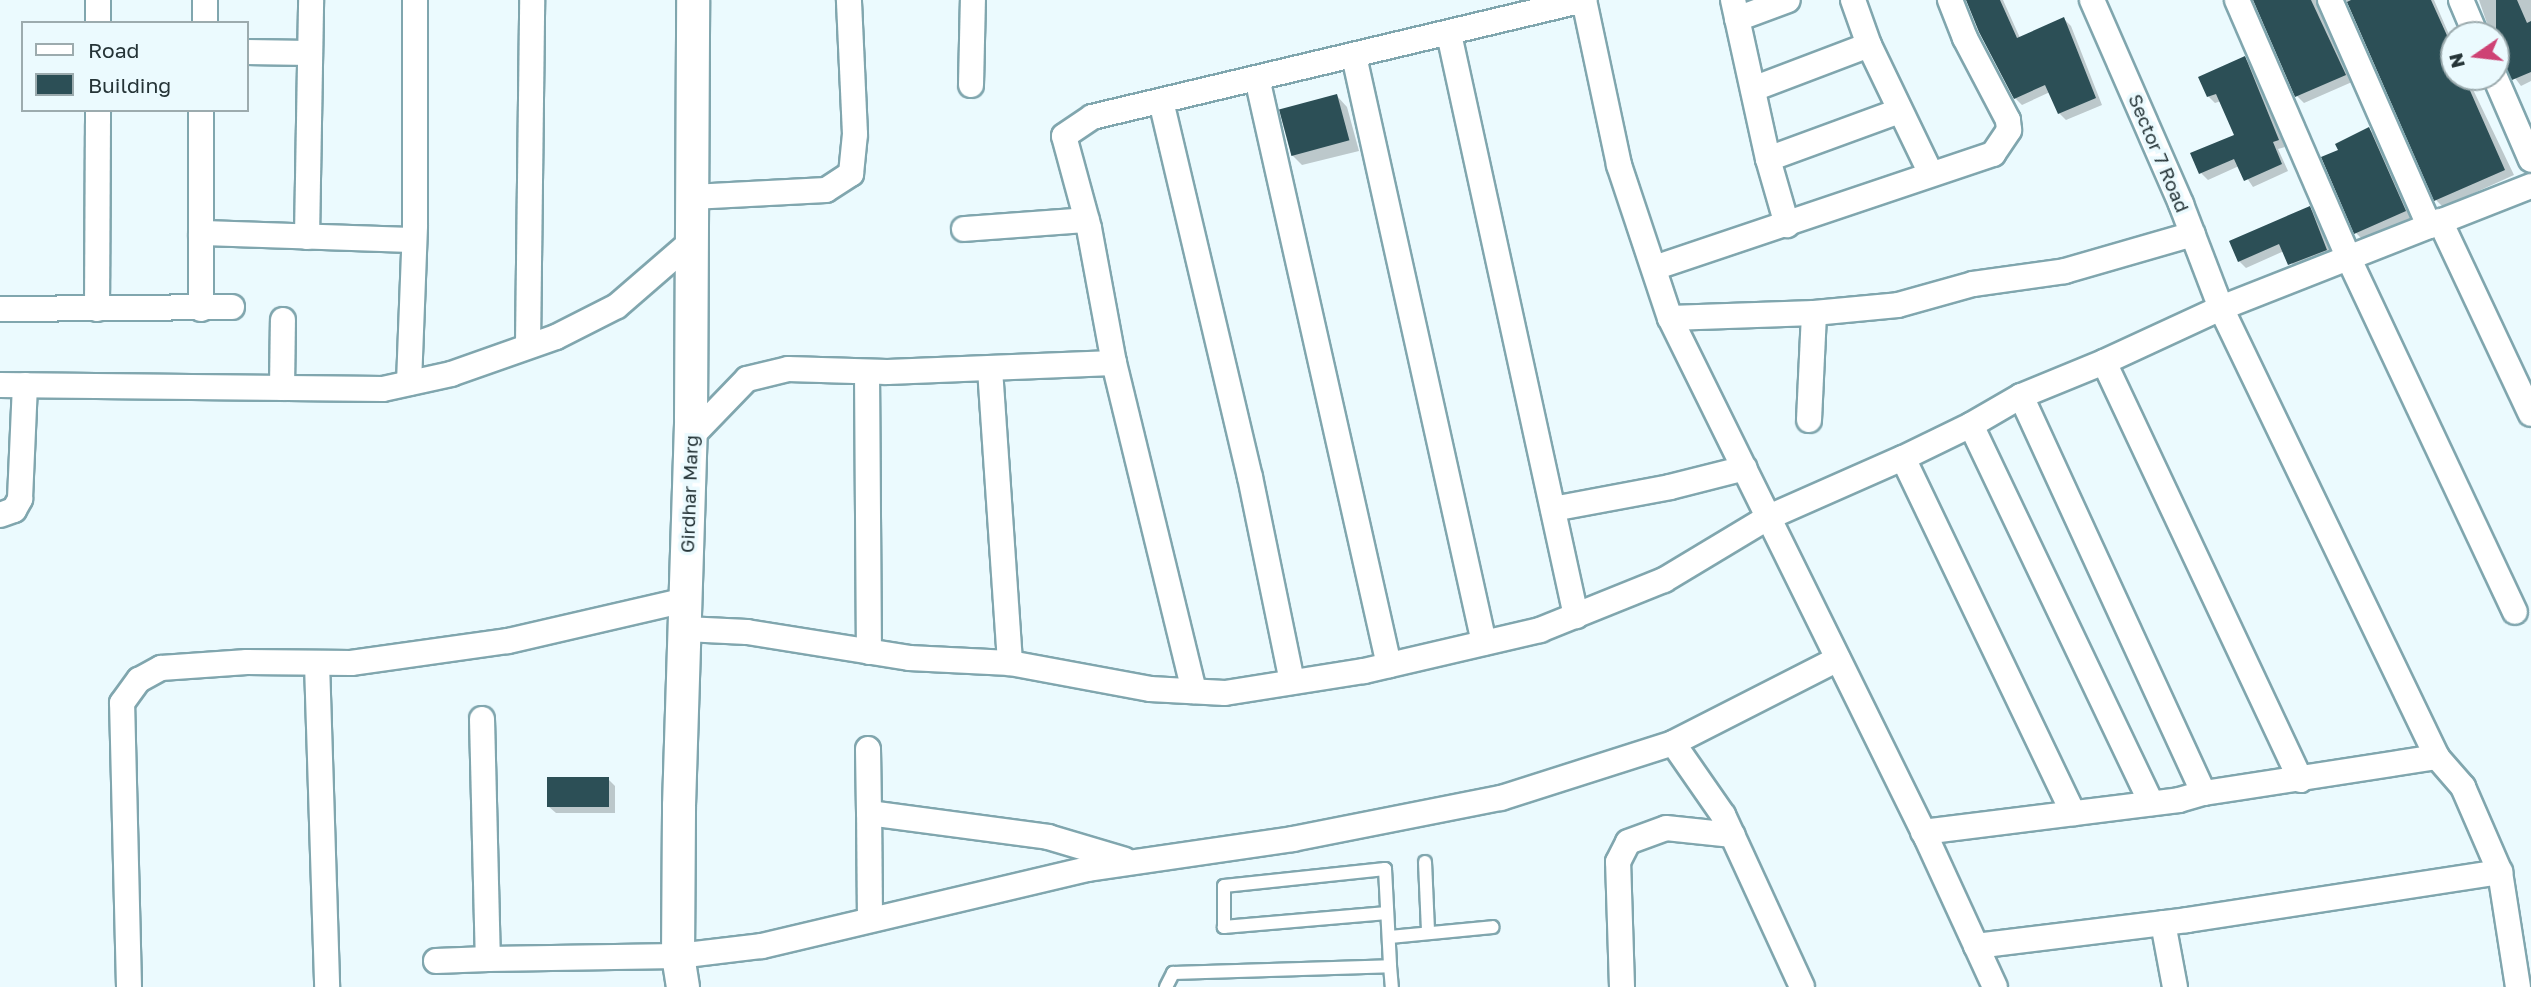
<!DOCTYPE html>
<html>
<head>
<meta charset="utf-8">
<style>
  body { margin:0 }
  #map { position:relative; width:2531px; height:987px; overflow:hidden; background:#ebfafe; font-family:"Golos Text",sans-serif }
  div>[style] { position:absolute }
  .shadow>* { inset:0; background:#0003 }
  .building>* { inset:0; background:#2c4f56; transform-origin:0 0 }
  .roads { filter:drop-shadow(2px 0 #80a6ae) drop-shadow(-2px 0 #80a6ae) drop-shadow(0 2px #80a6ae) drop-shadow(0 -2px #80a6ae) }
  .service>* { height:12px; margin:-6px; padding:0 6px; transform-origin:6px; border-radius:6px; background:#fff }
  .minor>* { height:24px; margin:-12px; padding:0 12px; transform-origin:12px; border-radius:12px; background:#fff }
  .tertiary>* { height:32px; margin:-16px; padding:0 16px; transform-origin:16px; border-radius:16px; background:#fff }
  span { translate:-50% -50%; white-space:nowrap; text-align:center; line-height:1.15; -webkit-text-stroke:7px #ebfafe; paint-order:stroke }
  .street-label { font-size:19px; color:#253437 }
  .legend { position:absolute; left:21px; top:21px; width:228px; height:91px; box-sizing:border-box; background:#ebfafe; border:2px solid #9cabae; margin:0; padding:9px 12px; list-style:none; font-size:21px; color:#253437 }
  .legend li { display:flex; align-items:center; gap:14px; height:35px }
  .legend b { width:35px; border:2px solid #9cabae }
  .north { position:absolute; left:2440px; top:21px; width:70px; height:70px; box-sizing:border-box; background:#ebfafe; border:2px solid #9cabae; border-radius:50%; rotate:256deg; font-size:19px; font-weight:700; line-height:28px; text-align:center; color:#253437 }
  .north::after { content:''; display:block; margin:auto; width:24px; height:32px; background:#ce4274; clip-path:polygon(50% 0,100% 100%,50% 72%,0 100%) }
</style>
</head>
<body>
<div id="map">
  <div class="shadow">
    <div style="clip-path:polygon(1968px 0,2003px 0,2020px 38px,2064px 19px,2071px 26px,2102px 105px,2066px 120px,2059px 113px,2050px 92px,2022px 105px,2015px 98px)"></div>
    <div style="clip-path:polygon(2255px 0,2326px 0,2321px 7px,2352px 82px,2304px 103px,2297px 96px)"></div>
    <div style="clip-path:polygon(2346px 0,2434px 0,2454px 46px,2454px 77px,2467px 77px,2514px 175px,2443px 207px,2436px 200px)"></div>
    <div style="clip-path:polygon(2479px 0,2531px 0,2531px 81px,2521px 86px,2509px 70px,2496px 61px,2496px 35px,2491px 35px)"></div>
    <div style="clip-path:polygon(2245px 59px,2252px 65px,2285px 147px,2278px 149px,2288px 171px,2253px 187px,2239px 166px,2208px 180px,2201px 173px,2236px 135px,2221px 101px,2215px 103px,2208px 96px)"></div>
    <div style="clip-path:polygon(1337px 96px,1347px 107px,1359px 151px,1302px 165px,1291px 154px)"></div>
    <div style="clip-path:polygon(2369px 129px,2376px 136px,2412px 218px,2363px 240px,2356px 233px,2340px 151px)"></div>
    <div style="clip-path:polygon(2310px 208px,2316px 215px,2333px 257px,2297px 271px,2284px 251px,2246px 268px,2239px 261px)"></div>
    <div style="clip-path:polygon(608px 779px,615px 786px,615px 813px,556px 813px,548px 806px)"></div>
  </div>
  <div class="building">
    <div style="clip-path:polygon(1966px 0,2000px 0,2017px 38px,2064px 17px,2096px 98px,2058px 114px,2045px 85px,2014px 99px,1979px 32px)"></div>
    <div style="clip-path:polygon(2253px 0,2311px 0,2346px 75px,2295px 97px)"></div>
    <div style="clip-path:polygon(2351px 0,2431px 0,2454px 51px,2454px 77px,2464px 77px,2505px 170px,2434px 201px,2347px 2px)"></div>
    <div style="clip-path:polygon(2496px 0,2517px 0,2527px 23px,2531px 21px,2531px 72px,2512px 80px,2504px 66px,2496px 62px)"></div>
    <div style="clip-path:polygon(2245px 56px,2279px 140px,2273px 142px,2282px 164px,2244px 181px,2234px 159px,2199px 174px,2190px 153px,2234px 135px,2216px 94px,2207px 97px,2198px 77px)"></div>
    <div style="left:1337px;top:94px;width:48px;height:60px;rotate:75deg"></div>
    <div style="clip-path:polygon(2369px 127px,2406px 211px,2354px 234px,2321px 157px,2338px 150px,2335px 144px)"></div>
    <div style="clip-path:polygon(2310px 206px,2327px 250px,2288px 265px,2279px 244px,2238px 262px,2229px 241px)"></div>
    <div style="left:547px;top:777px;width:62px;height:30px"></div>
  </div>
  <div class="roads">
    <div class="service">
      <div style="left:1425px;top:862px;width:70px;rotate:87.5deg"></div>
      <div style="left:1387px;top:913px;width:164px;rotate:175.1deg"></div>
      <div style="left:1224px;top:927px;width:41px;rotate:-90deg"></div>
      <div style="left:1224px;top:886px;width:162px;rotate:-6deg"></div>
      <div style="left:1385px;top:869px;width:97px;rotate:87deg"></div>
      <div style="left:1390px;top:937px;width:103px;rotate:-5.5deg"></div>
      <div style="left:1166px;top:987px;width:16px;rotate:-63deg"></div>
      <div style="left:1173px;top:973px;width:217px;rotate:-1.8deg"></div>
      <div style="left:1390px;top:966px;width:21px;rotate:85deg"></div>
    </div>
    <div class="minor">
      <div style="left:1584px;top:0;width:169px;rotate:78deg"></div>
      <div style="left:1619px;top:165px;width:161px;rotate:71.6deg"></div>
      <div style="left:1670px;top:318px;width:579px;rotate:63.74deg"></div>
      <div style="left:1926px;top:837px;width:165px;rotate:65.3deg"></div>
      <div style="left:1733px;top:0;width:163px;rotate:77.6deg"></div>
      <div style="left:1768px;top:159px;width:69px;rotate:73.9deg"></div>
      <div style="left:1853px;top:0;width:48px;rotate:70.4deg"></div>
      <div style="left:1869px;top:45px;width:143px;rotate:64.3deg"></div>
      <div style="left:2092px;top:0;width:223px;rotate:66.4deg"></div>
      <div style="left:2181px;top:204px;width:111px;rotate:69deg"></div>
      <div style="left:2221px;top:308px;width:498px;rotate:64.3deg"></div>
      <div style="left:2237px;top:0;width:280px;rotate:66.6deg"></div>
      <div style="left:2348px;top:257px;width:392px;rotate:64.8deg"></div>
      <div style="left:2330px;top:0;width:247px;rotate:66.3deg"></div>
      <div style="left:2461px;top:0;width:38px;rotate:67deg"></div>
      <div style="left:1737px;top:19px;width:54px;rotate:-20.4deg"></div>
      <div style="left:98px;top:23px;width:23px;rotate:-90deg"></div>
      <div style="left:205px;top:23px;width:23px;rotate:-90deg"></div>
      <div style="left:1449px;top:34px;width:596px;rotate:77.69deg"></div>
      <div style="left:247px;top:52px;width:63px;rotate:0.9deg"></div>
      <div style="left:1354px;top:56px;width:601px;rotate:77.51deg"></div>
      <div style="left:2495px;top:77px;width:90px;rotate:66.6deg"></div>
      <div style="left:1257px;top:78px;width:602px;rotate:77.33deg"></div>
      <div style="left:971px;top:85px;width:85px;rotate:-88.7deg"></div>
      <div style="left:1753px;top:89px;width:124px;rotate:-20.8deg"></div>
      <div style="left:1161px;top:101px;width:386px;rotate:76.7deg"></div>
      <div style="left:1250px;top:477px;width:209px;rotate:78.4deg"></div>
      <div style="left:201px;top:110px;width:199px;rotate:90deg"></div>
      <div style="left:1768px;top:159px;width:140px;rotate:-20.1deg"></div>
      <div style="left:692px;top:197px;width:134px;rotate:-3deg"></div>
      <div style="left:826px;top:190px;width:30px;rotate:-33deg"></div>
      <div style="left:851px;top:174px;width:40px;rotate:-84.3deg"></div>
      <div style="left:855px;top:134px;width:134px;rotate:-92.6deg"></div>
      <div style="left:2440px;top:221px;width:213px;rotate:64.8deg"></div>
      <div style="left:964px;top:229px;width:123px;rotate:-4.2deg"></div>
      <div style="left:201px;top:233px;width:213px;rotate:1.9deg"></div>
      <div style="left:307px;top:237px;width:237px;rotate:-89deg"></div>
      <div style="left:1654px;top:268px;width:358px;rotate:-18.6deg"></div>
      <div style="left:1993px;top:154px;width:29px;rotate:-56deg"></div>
      <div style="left:2009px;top:130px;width:10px;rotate:-96deg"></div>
      <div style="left:2008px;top:120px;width:93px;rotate:-117.7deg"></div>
      <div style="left:1965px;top:38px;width:41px;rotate:-111.5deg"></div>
      <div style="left:0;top:309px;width:232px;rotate:-0.5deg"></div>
      <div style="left:97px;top:309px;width:199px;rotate:-89.7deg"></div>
      <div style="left:1670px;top:318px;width:144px;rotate:-2deg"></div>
      <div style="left:1814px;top:313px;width:84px;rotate:-5.4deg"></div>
      <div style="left:1898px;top:305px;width:78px;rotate:-15.6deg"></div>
      <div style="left:1973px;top:284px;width:93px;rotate:-8deg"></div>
      <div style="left:2065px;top:271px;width:133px;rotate:-16.1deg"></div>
      <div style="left:528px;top:345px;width:345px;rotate:-89.3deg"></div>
      <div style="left:2104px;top:362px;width:462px;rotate:64.8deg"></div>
      <div style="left:990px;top:369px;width:295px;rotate:86.1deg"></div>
      <div style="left:867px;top:372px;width:280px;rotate:89.6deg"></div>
      <div style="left:409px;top:383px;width:158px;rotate:-87.8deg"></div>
      <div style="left:415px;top:225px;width:225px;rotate:-90deg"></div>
      <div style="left:0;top:385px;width:383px;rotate:0.6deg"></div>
      <div style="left:383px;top:389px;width:70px;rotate:-12.4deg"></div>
      <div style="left:451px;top:374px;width:111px;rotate:-19.4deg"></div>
      <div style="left:556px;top:337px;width:68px;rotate:-26.9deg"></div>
      <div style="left:617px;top:306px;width:98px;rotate:-40.9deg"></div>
      <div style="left:282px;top:388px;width:68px;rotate:-89.2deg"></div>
      <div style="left:2021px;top:396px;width:437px;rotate:65.3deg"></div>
      <div style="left:1809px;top:420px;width:107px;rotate:-87.3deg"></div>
      <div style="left:1971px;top:425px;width:419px;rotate:64.5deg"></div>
      <div style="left:690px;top:438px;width:82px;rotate:-46deg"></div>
      <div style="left:747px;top:379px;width:42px;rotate:-13.7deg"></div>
      <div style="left:788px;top:369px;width:99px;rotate:1.7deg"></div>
      <div style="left:887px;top:372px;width:227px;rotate:-2.3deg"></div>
      <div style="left:1903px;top:458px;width:394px;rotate:64.4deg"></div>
      <div style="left:1553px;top:509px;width:119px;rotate:-10.6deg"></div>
      <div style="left:1670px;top:487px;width:77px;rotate:-14.2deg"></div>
      <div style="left:0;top:515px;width:15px;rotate:-20deg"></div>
      <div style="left:14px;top:510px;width:13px;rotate:-61deg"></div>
      <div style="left:20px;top:499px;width:114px;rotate:-87.5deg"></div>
      <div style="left:685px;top:629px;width:62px;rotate:2.8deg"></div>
      <div style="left:747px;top:632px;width:164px;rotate:9.1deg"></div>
      <div style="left:909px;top:658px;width:101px;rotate:2.8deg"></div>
      <div style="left:1010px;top:663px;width:142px;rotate:10.5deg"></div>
      <div style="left:1150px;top:689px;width:75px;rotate:3.1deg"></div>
      <div style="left:1225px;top:693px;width:141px;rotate:-9deg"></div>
      <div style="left:1364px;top:671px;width:181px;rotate:-13.1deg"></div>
      <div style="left:1540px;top:630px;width:134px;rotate:-22deg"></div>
      <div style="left:1664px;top:580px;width:122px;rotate:-31deg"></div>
      <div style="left:1769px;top:517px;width:146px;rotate:-23.8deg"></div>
      <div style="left:1903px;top:458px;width:76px;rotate:-25.9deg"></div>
      <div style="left:1971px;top:425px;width:58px;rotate:-30.1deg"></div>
      <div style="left:2021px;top:396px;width:90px;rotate:-22.3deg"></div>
      <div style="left:2104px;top:362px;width:129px;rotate:-24.8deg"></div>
      <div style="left:2221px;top:308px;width:333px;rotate:-21.5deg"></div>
      <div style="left:317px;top:663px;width:324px;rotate:88.2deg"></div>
      <div style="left:1194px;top:691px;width:338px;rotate:-103.7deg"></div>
      <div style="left:1114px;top:363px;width:137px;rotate:-100.5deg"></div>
      <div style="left:1089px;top:228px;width:95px;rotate:-105.2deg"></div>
      <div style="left:1064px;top:136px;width:34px;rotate:-34deg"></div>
      <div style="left:1092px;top:117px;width:506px;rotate:-13.38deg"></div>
      <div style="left:482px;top:719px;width:240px;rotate:88.6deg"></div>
      <div style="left:488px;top:959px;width:190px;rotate:-0.9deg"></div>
      <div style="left:678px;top:956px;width:85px;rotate:-6.8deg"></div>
      <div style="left:762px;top:946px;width:335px;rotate:-13.3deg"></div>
      <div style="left:1088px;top:869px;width:207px;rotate:-8.3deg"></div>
      <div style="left:1293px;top:839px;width:212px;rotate:-11.2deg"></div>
      <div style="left:1501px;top:798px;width:181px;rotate:-17.7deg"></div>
      <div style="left:1673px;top:743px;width:185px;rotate:-27deg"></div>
      <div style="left:1673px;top:743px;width:88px;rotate:55.2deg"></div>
      <div style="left:1723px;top:815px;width:189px;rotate:65.3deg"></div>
      <div style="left:868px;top:749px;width:64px;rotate:89.1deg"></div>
      <div style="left:1923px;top:832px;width:258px;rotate:-7.1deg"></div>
      <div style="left:2179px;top:800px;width:26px;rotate:-16deg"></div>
      <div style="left:2204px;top:793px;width:236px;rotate:-8.8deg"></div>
      <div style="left:2437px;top:757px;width:40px;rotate:49deg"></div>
      <div style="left:2463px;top:787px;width:93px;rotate:66.5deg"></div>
      <div style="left:2500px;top:872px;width:116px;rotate:81.1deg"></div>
      <div style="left:870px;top:919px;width:106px;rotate:-90.5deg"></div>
      <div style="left:869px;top:813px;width:181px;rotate:7.6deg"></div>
      <div style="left:1048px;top:837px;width:80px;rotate:16.6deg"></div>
      <div style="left:2163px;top:923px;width:65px;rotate:79.4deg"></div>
      <div style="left:1976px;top:946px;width:213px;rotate:-7deg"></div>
      <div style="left:2187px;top:920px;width:317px;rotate:-8.7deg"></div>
      <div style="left:436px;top:961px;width:52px;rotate:-2.2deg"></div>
      <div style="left:129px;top:987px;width:284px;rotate:-91.4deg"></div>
      <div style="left:122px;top:703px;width:29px;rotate:-54deg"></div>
      <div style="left:139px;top:680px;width:25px;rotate:-29deg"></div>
      <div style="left:161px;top:668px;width:86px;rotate:-4deg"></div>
      <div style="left:247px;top:662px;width:104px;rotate:0.6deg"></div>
      <div style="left:351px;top:663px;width:159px;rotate:-8deg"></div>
      <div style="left:508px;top:641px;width:183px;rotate:-13deg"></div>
      <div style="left:1622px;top:987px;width:125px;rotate:-91.8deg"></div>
      <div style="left:1618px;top:862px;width:22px;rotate:-63deg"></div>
      <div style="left:1628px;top:842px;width:40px;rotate:-20.2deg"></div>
      <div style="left:1666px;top:828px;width:67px;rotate:6deg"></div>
    </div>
    <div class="tertiary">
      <div style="left:683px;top:987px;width:31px;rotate:-99deg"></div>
      <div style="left:678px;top:956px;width:150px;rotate:-89.6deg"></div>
      <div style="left:679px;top:806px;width:388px;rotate:-88.2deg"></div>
      <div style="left:691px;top:418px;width:418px;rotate:-89.7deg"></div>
    </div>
  </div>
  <div class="street-label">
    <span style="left:2159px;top:153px;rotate:67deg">Sector 7 Road</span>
    <span style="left:689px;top:494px;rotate:-88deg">Girdhar Marg</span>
  </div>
  <ul class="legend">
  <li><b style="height:9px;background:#fff"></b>Road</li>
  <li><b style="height:19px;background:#2c4f56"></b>Building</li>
  </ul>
  <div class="north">N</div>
</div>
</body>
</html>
